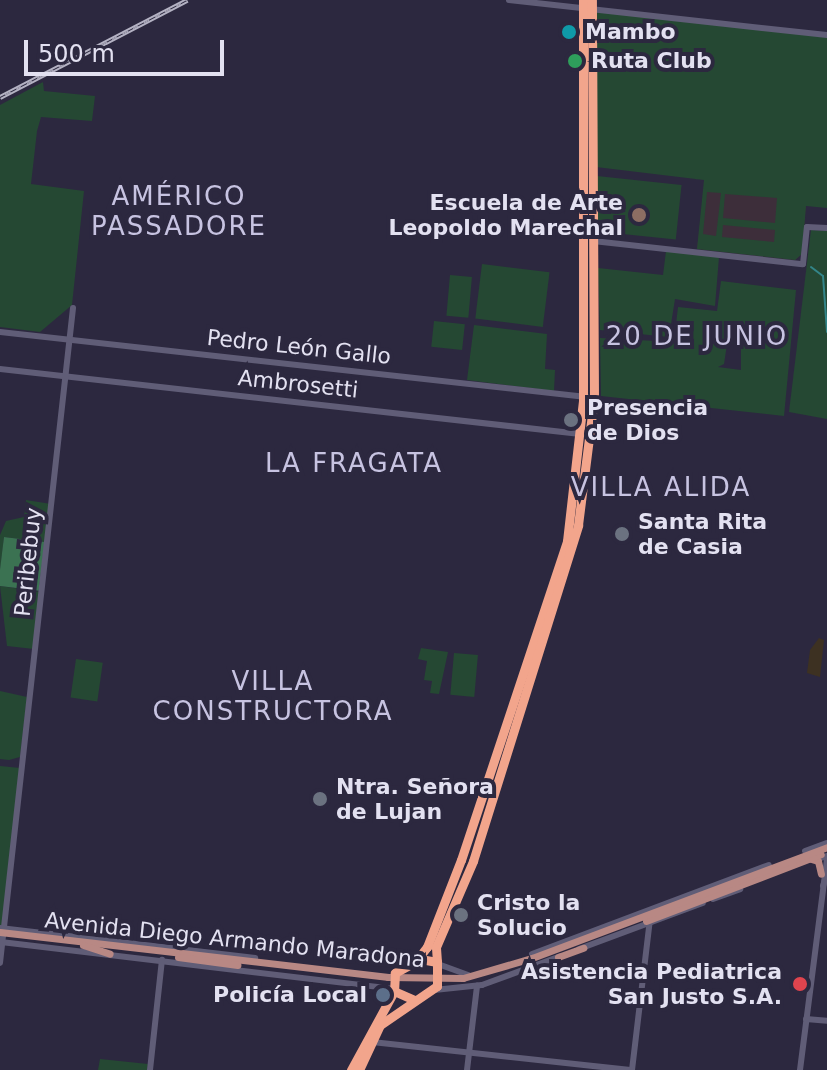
<!DOCTYPE html>
<html>
<head>
<meta charset="utf-8">
<style>
  body { margin:0 }
  #map { position:relative; width:827px; height:1070px; overflow:hidden; background:#2c283f; font-family:"DejaVu Sans",sans-serif }
  div>[style] { position:absolute }
  .education>* { inset:0; background:#3d3122 }
  .medical>* { inset:0; background:#3d2e3a }
  .green>* { inset:0; background:#254833; transform-origin:0 0 }
  .forest>* { inset:0; background:#3b7252; transform-origin:0 0 }
  .stream>* { height:2px; margin:-1px; padding:0 1px; transform-origin:1px; border-radius:1px; background:#338589 }
  .secondary>* { height:6px; margin:-3px; padding:0 3px; transform-origin:3px; border-radius:3px; background:#605d77 }
  .primary>* { height:7px; margin:-3.5px; padding:0 3.5px; transform-origin:3.5px; border-radius:3.5px; background:#b88884 }
  .highway>* { height:9px; margin:-4.5px; padding:0 4.5px; transform-origin:4.5px; border-radius:4.5px; background:#f2a58c }
  .rail>* { height:5px; margin-top:-2.5px; transform-origin:0; background:repeating-linear-gradient(90deg,#2c283f 0 6px,#b4b2c3 0 12px); box-sizing:border-box; border-block:2px solid #b4b2c3 }
  .dots>* { width:22px; height:22px; translate:-50% -50%; box-sizing:border-box; border:4px solid #2c283f; border-radius:50% }
  span { translate:-50% -50%; white-space:nowrap; text-align:center; line-height:1.15; -webkit-text-stroke:8px #2c283f; paint-order:stroke }
  .poi-label { font-size:22px; color:#e3e1f1; font-weight:700 }
  .left { translate:0 -50%; text-align:left }
  .right { translate:-100% -50%; text-align:right }
  .street-label { font-size:22px; color:#e3e1f1 }
  .quarter-label { font-size:26px; color:#c7c3e1; letter-spacing:2px }
  .scale { position:absolute; left:24px; top:40px; width:200px; height:36px; box-sizing:border-box; border:4px solid #e3e1f1; border-top:0; padding-left:10px; font-size:24px; line-height:28px; white-space:nowrap; color:#e3e1f1; -webkit-text-stroke:6px #2c283f; paint-order:stroke }
</style>
</head>
<body>
<div id="map">
  <div class="education">
    <div style="clip-path:polygon(819px 638px,824px 640px,820px 677px,807px 673px,810px 650px)"></div>
  </div>
  <div class="medical">
    <div style="clip-path:polygon(705px 180px,807px 191px,802px 254px,795px 260px,697px 249px)"></div>
  </div>
  <div class="green">
    <div style="clip-path:polygon(evenodd,596px 11px,827px 37px,827px 208px,806px 206px,802px 254px,795px 260px,697px 249px,704px 180px,596px 167px,596px 11px,707px 192px,721px 193px,716px 236px,703px 234px,707px 192px,596px 11px,725px 194px,777px 198px,775px 223px,723px 218px,725px 194px,596px 11px,723px 225px,775px 230px,774px 242px,722px 237px,723px 225px)"></div>
    <div style="clip-path:polygon(43px 82px,44px 91px,95px 96px,92px 121px,41px 117px,37px 131px,31px 184px,84px 191px,72px 305px,40px 332px,0 327px,0 105px)"></div>
    <div style="left:597px;top:176px;width:85px;height:55px;rotate:6deg"></div>
    <div style="clip-path:polygon(811px 230px,827px 231px,827px 419px,789px 412px)"></div>
    <div style="clip-path:polygon(666px 251px,719px 257px,715px 306px,675px 299px,669px 337px,600px 330px,598px 268px,663px 275px)"></div>
    <div style="left:482px;top:264px;width:68px;height:55px;rotate:7deg"></div>
    <div style="left:450px;top:275px;width:22px;height:41px;rotate:5deg"></div>
    <div style="clip-path:polygon(evenodd,721px 281px,796px 290px,784px 416px,601px 396px,600px 338px,674px 342px,678px 307px,717px 311px,721px 281px,727px 344px,741px 344px,741px 370px,718px 367px,724px 364px,727px 344px)"></div>
    <div style="left:434px;top:321px;width:31px;height:26px;rotate:6deg"></div>
    <div style="clip-path:polygon(474px 325px,547px 334px,545px 369px,555px 370px,554px 391px,467px 380px)"></div>
    <div style="clip-path:polygon(26px 500px,51px 504px,45px 542px,4px 537px,0 572px,0 535px,6px 521px,24px 517px)"></div>
    <div style="clip-path:polygon(0 586px,41px 592px,34px 649px,7px 646px)"></div>
    <div style="clip-path:polygon(421px 648px,448px 652px,439px 694px,430px 693px,432px 681px,424px 680px,427px 661px,418px 659px)"></div>
    <div style="left:454px;top:653px;width:24px;height:42px;rotate:5deg"></div>
    <div style="left:76px;top:659px;width:27px;height:39px;rotate:8deg"></div>
    <div style="clip-path:polygon(0 691px,27px 697px,20px 757px,9px 760px,0 759px)"></div>
    <div style="clip-path:polygon(0 766px,20px 768px,2px 925px,0 925px)"></div>
    <div style="clip-path:polygon(100px 1059px,148px 1064px,147px 1070px,98px 1070px)"></div>
  </div>
  <div class="forest">
    <div style="left:4px;top:537px;width:41px;height:49px;rotate:7deg"></div>
  </div>
  <div class="stream">
    <div style="left:811px;top:267px;width:15px;rotate:37deg"></div>
    <div style="left:823px;top:276px;width:56px;rotate:85.9deg"></div>
  </div>
  <div class="secondary">
    <div style="left:509px;top:0;width:320px;rotate:6.3deg"></div>
    <div style="left:593px;top:241px;width:211px;rotate:6.3deg"></div>
    <div style="left:803px;top:264px;width:37px;rotate:-84deg"></div>
    <div style="left:807px;top:227px;width:20px;rotate:3deg"></div>
    <div style="left:0;top:332px;width:590px;rotate:6.33deg"></div>
    <div style="left:0;top:369px;width:584px;rotate:6.39deg"></div>
    <div style="left:805px;top:851px;width:23px;rotate:-20deg"></div>
    <div style="left:814px;top:860px;width:14px;rotate:-17deg"></div>
    <div style="left:823px;top:886px;width:14px;rotate:-73deg"></div>
    <div style="left:713px;top:899px;width:29px;rotate:-20deg"></div>
    <div style="left:0;top:928px;width:257px;rotate:6.7deg"></div>
    <div style="left:1px;top:942px;width:396px;rotate:6.8deg"></div>
    <div style="left:579px;top:949px;width:132px;rotate:-20.4deg"></div>
    <div style="left:532px;top:954px;width:253px;rotate:-20.6deg"></div>
    <div style="left:0;top:963px;width:659px;rotate:-83.64deg"></div>
    <div style="left:438px;top:964px;width:32px;rotate:20deg"></div>
    <div style="left:434px;top:990px;width:48px;rotate:-5.9deg"></div>
    <div style="left:482px;top:985px;width:84px;rotate:-20.2deg"></div>
    <div style="left:806px;top:1019px;width:21px;rotate:5deg"></div>
    <div style="left:372px;top:1042px;width:260px;rotate:6.2deg"></div>
    <div style="left:150px;top:1070px;width:111px;rotate:-83.8deg"></div>
    <div style="left:467px;top:1070px;width:85px;rotate:-83.2deg"></div>
    <div style="left:632px;top:1070px;width:151px;rotate:-83.2deg"></div>
    <div style="left:800px;top:1070px;width:214px;rotate:-82.7deg"></div>
  </div>
  <div class="primary">
    <div style="left:811px;top:859px;width:7px;rotate:16deg"></div>
    <div style="left:818px;top:861px;width:13px;rotate:77deg"></div>
    <div style="left:646px;top:921px;width:187px;rotate:-20.9deg"></div>
    <div style="left:0;top:932px;width:391px;rotate:6.6deg"></div>
    <div style="left:388px;top:977px;width:75px;rotate:0.8deg"></div>
    <div style="left:463px;top:978px;width:72px;rotate:-16.2deg"></div>
    <div style="left:532px;top:958px;width:315px;rotate:-20.6deg"></div>
    <div style="left:83px;top:945px;width:28px;rotate:18deg"></div>
    <div style="left:178px;top:957px;width:60px;rotate:7.7deg"></div>
    <div style="left:558px;top:957px;width:27px;rotate:-20deg"></div>
  </div>
  <div class="highway">
    <div style="left:416px;top:961px;width:18px;rotate:-52deg"></div>
    <div style="left:427px;top:947px;width:93px;rotate:-68.7deg"></div>
    <div style="left:461px;top:860px;width:336px;rotate:-71.6deg"></div>
    <div style="left:567px;top:541px;width:141px;rotate:-83.5deg"></div>
    <div style="left:583px;top:401px;width:401px;rotate:-90deg"></div>
    <div style="left:437px;top:962px;width:15px;rotate:-94deg"></div>
    <div style="left:436px;top:947px;width:94px;rotate:-66.7deg"></div>
    <div style="left:473px;top:861px;width:352px;rotate:-72.6deg"></div>
    <div style="left:578px;top:525px;width:128px;rotate:-82.8deg"></div>
    <div style="left:594px;top:398px;width:398px;rotate:-90.3deg"></div>
    <div style="left:351px;top:1070px;width:90px;rotate:-61.4deg"></div>
    <div style="left:359px;top:1070px;width:50px;rotate:-65deg"></div>
    <div style="left:380px;top:1025px;width:69px;rotate:-34.4deg"></div>
    <div style="left:437px;top:986px;width:24px;rotate:-90deg"></div>
    <div style="left:437px;top:962px;width:17px;rotate:-170deg"></div>
    <div style="left:420px;top:959px;width:29px;rotate:151deg"></div>
    <div style="left:395px;top:973px;width:18px;rotate:93deg"></div>
    <div style="left:394px;top:991px;width:22px;rotate:24deg"></div>
  </div>
  <div class="rail">
    <div style="left:0;top:97px;width:211px;rotate:-27.4deg"></div>
  </div>
  <div class="dots">
    <div style="left:569px;top:32px;background:#0f9aa8"></div>
    <div style="left:575px;top:61px;background:#2e9e5b"></div>
    <div style="left:639px;top:215px;background:#8d6e63"></div>
    <div style="left:571px;top:420px;background:#6b7280"></div>
    <div style="left:622px;top:534px;background:#6b7280"></div>
    <div style="left:320px;top:799px;background:#6b7280"></div>
    <div style="left:461px;top:915px;background:#6b7280"></div>
    <div style="left:800px;top:984px;background:#e0444e"></div>
    <div style="left:383px;top:995px;background:#5c6f8a"></div>
  </div>
  <div class="poi-label">
    <span class="left" style="left:585px;top:32px">Mambo</span>
    <span class="left" style="left:591px;top:61px">Ruta Club</span>
    <span class="right" style="left:623px;top:215px">Escuela de Arte<br>Leopoldo Marechal</span>
    <span class="left" style="left:587px;top:420px">Presencia<br>de Dios</span>
    <span class="left" style="left:638px;top:534px">Santa Rita<br>de Casia</span>
    <span class="left" style="left:336px;top:799px">Ntra. Señora<br>de Lujan</span>
    <span class="left" style="left:477px;top:915px">Cristo la<br>Solucio</span>
    <span class="right" style="left:782px;top:984px">Asistencia Pediatrica<br>San Justo S.A.</span>
    <span class="right" style="left:367px;top:995px">Policía Local</span>
  </div>
  <div class="street-label">
    <span style="left:299px;top:347px;rotate:6deg">Pedro León Gallo</span>
    <span style="left:298px;top:384px;rotate:6deg">Ambrosetti</span>
    <span style="left:28px;top:562px;rotate:-84deg">Peribebuy</span>
    <span style="left:235px;top:940px;rotate:6deg">Avenida Diego Armando Maradona</span>
  </div>
  <div class="quarter-label">
    <span style="left:179px;top:212px">AMÉRICO<br>PASSADORE</span>
    <span style="left:697px;top:337px">20 DE JUNIO</span>
    <span style="left:354px;top:464px">LA FRAGATA</span>
    <span style="left:661px;top:488px">VILLA ALIDA</span>
    <span style="left:273px;top:697px">VILLA<br>CONSTRUCTORA</span>
  </div>
  <div class="scale">500 m</div>
</div>
</body>
</html>
